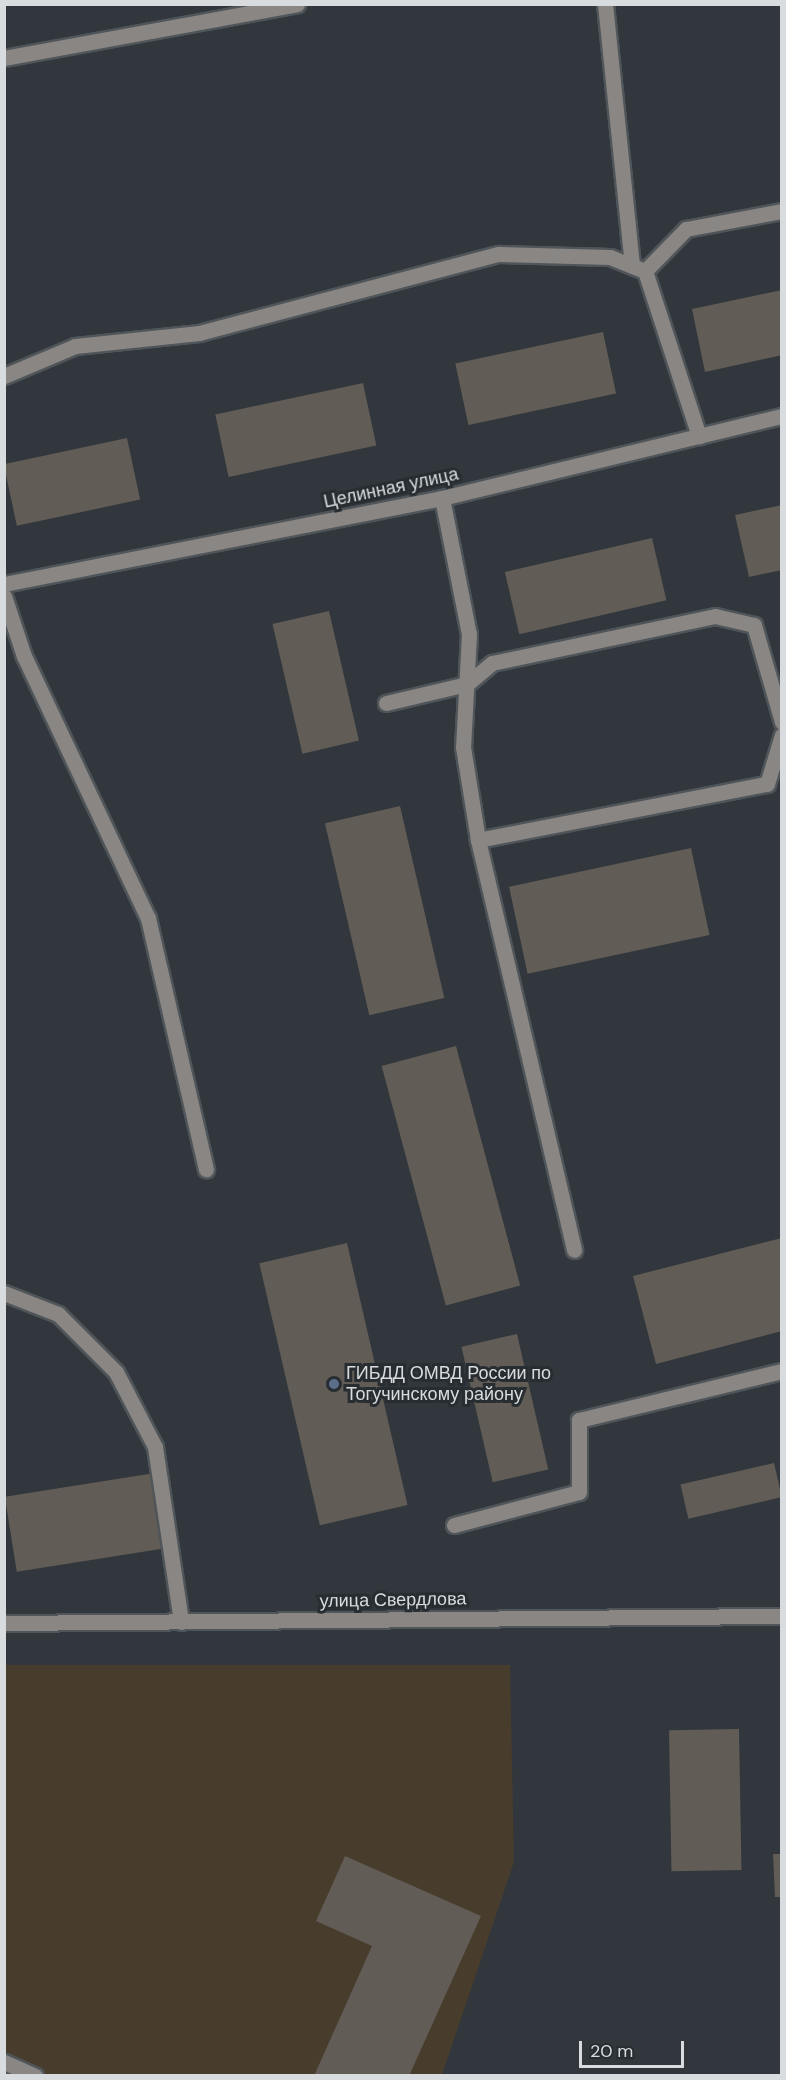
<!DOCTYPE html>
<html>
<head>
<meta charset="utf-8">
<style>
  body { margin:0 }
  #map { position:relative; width:786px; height:2080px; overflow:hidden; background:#31373c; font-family:"DM Sans",sans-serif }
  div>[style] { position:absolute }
  .medical>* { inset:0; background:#483c2c }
  .building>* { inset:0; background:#615c56; transform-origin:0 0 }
  .roads { filter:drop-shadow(2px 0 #4f5559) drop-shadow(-2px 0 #4f5559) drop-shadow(0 2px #4f5559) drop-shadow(0 -2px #4f5559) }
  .minor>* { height:15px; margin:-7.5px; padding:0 7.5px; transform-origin:7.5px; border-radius:7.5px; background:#898684 }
  .dots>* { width:16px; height:16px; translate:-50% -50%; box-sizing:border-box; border:3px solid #272d31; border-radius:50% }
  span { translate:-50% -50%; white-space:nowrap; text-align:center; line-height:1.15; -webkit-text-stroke:6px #272d31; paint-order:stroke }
  .street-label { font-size:18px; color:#d8dcdf }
  .poi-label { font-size:18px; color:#d8dcdf }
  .left { translate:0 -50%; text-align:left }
  .frame { position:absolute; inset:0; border:6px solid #d8dcdf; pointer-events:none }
  .scale { position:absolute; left:579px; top:2041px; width:105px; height:27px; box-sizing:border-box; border:3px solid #d8dcdf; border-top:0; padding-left:8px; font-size:18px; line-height:21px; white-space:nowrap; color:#d8dcdf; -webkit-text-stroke:4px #272d31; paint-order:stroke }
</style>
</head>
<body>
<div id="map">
  <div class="medical">
    <div style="clip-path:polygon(4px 1665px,510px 1665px,514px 1862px,442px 2075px,5px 2075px)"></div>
  </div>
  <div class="building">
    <div style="clip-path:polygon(782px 290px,782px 355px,705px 372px,692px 309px)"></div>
    <div style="left:603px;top:332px;width:63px;height:151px;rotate:78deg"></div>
    <div style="left:363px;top:383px;width:64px;height:151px;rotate:78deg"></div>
    <div style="left:127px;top:438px;width:63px;height:126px;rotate:78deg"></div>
    <div style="clip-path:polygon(782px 505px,782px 570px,749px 577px,735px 515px)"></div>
    <div style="left:652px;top:538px;width:64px;height:151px;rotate:77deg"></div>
    <div style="left:329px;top:611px;width:133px;height:58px;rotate:77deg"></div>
    <div style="left:400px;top:806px;width:197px;height:77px;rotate:77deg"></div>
    <div style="left:691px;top:848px;width:89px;height:186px;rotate:78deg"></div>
    <div style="left:456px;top:1046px;width:248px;height:77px;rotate:75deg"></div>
    <div style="clip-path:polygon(782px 1238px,782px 1331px,656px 1364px,633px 1276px)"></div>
    <div style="left:347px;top:1243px;width:269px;height:90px;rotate:77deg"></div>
    <div style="left:517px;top:1334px;width:139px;height:57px;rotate:77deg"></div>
    <div style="left:774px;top:1463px;width:35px;height:96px;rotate:77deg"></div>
    <div style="left:155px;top:1473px;width:76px;height:152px;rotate:81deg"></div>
    <div style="left:739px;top:1729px;width:141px;height:70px;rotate:89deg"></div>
    <div style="clip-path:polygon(773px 1854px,782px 1854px,782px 1897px,775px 1897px)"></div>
    <div style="clip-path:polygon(345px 1856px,481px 1916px,409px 2076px,314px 2076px,372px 1946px,316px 1921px)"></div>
  </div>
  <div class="roads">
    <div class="minor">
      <div style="left:605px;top:4px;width:263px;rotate:84.1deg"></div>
      <div style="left:4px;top:58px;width:298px;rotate:-10.4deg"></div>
      <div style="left:645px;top:271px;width:59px;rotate:-45.7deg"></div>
      <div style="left:686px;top:229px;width:98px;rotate:-10.6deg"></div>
      <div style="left:4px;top:376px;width:77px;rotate:-22.9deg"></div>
      <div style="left:75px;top:346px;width:125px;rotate:-6deg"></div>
      <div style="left:199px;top:333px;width:310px;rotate:-14.8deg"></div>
      <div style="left:499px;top:254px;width:111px;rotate:1.5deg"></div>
      <div style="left:610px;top:257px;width:38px;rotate:22deg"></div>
      <div style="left:645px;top:271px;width:174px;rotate:71.9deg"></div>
      <div style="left:442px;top:498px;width:139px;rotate:78.8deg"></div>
      <div style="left:469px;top:634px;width:113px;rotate:93deg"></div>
      <div style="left:463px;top:747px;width:94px;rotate:80.8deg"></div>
      <div style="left:478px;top:840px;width:421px;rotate:76.8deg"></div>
      <div style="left:4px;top:584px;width:446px;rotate:-11.1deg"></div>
      <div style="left:442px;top:498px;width:350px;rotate:-13.6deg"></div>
      <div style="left:4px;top:596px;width:63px;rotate:71.6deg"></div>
      <div style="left:24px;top:656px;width:290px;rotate:64.7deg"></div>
      <div style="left:148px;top:918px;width:258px;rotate:77deg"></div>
      <div style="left:386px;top:703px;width:83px;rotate:-13.2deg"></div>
      <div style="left:467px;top:684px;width:33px;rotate:-40deg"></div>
      <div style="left:492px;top:663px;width:228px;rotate:-11.9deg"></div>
      <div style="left:715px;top:616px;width:40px;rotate:13deg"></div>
      <div style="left:754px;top:625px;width:101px;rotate:73.9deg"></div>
      <div style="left:478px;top:840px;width:294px;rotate:-11deg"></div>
      <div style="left:767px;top:784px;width:51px;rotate:-73deg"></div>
      <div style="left:4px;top:1293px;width:58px;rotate:21.3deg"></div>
      <div style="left:58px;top:1314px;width:82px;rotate:45deg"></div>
      <div style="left:116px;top:1372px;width:85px;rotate:62.5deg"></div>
      <div style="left:155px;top:1447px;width:177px;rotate:81.5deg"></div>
      <div style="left:454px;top:1525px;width:129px;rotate:-14.8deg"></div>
      <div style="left:579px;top:1492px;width:72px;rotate:-90deg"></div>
      <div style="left:579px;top:1420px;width:209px;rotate:-13.6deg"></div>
      <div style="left:4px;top:1623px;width:778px;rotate:-0.52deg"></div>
      <div style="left:4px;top:2062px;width:34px;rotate:24deg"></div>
    </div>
  </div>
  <div class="dots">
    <div style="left:334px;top:1384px;background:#5c6f8a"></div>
  </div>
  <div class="street-label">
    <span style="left:391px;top:488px;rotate:-12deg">Целинная улица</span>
    <span style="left:393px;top:1600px;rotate:-1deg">улица Свердлова</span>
  </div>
  <div class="poi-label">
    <span class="left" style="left:346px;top:1384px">ГИБДД ОМВД России по<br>Тогучинскому району</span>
  </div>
  <div class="frame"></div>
  <div class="scale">20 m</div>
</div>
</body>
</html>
